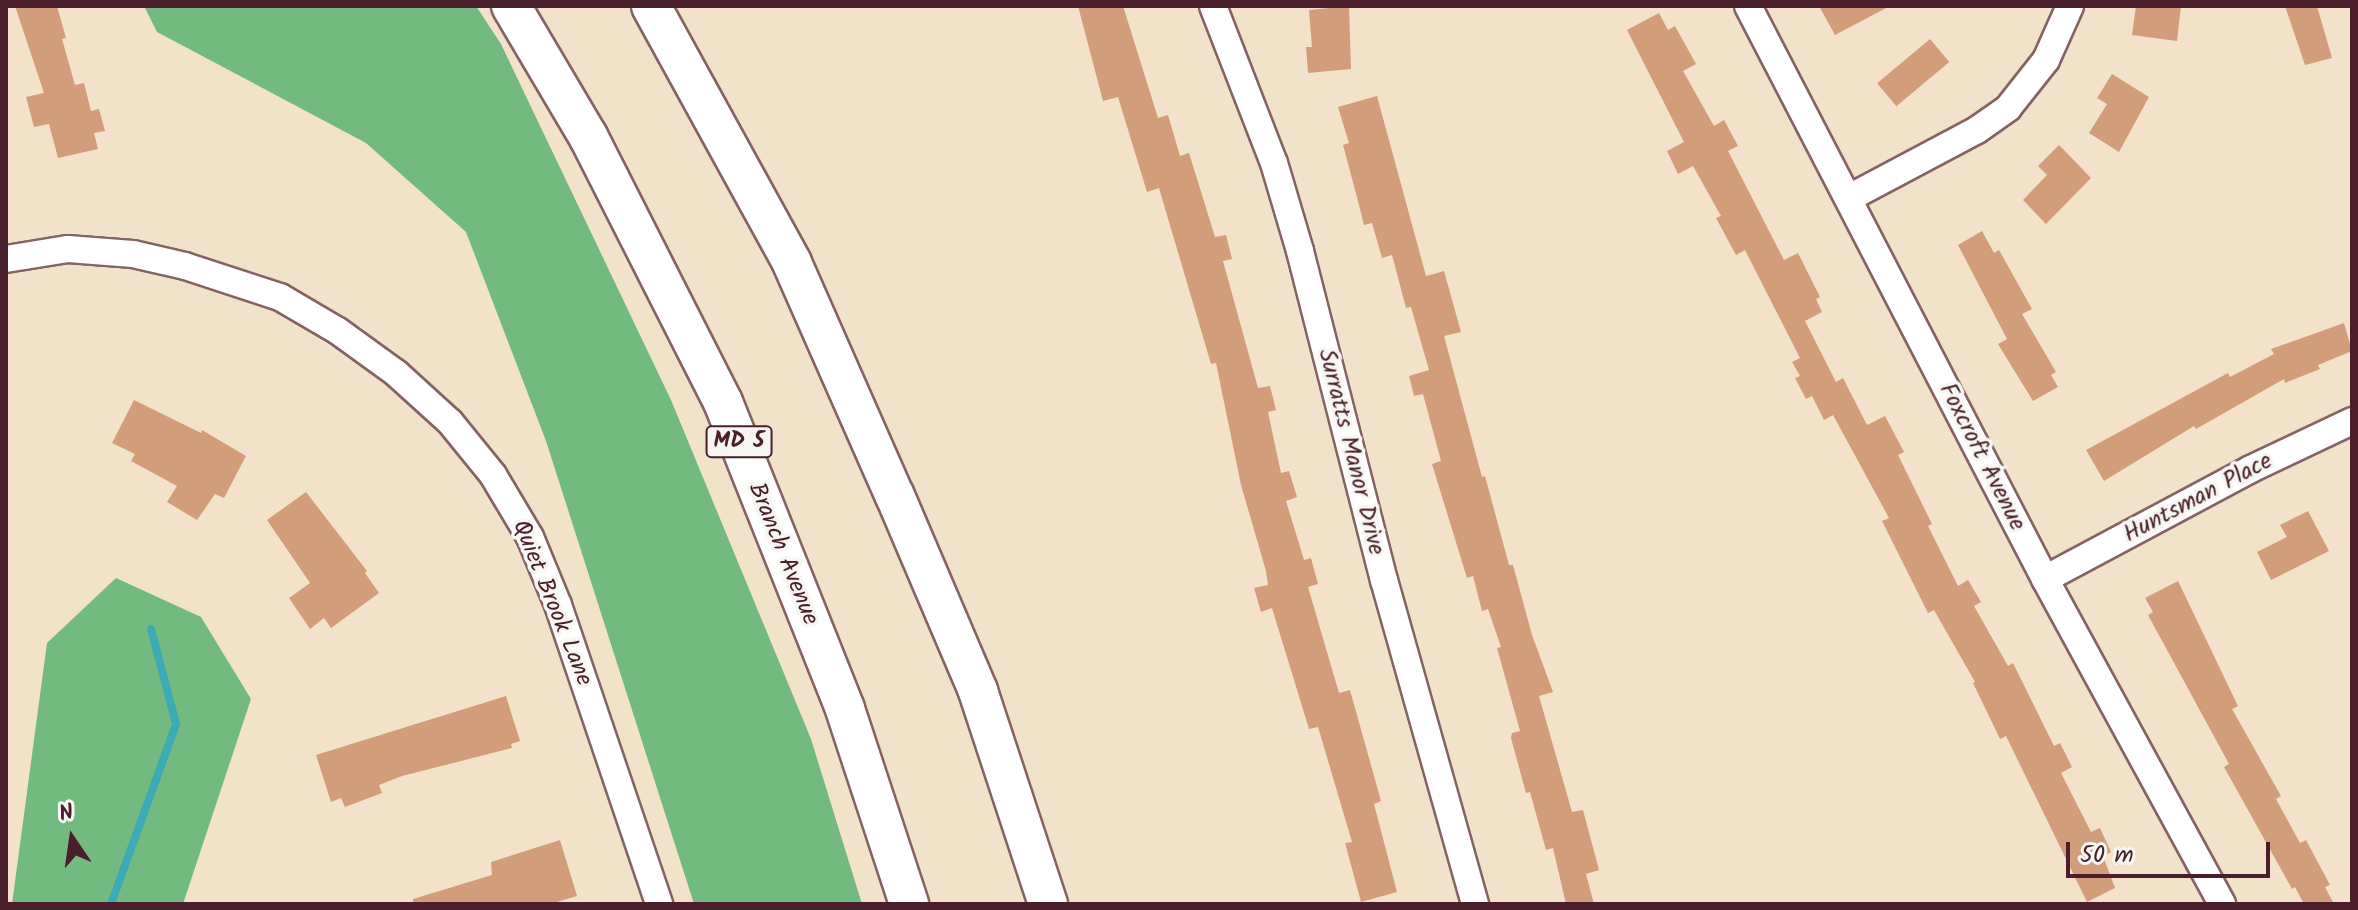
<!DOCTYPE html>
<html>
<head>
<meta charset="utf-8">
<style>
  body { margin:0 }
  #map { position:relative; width:2358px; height:910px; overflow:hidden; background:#f3e2ca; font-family:Kalam,sans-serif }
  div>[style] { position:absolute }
  .forest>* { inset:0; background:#72ba80 }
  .stream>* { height:8px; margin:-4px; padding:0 4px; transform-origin:4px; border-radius:4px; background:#3bacb5 }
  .building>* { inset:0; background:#d19d7a; transform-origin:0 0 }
  .roads { filter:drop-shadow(2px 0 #856363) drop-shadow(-2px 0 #856363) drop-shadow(0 2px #856363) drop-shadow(0 -2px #856363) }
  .minor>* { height:26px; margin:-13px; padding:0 13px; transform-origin:13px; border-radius:13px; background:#fff }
  .highway>* { height:38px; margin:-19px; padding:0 19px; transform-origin:19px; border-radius:19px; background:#fff }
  span { translate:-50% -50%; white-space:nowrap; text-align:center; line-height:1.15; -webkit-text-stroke:7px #f6f6f2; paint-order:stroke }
  .shield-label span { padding:2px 6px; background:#f6f6f2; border:2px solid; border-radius:6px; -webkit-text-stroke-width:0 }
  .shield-label { font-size:22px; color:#4a1f2b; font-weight:700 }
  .street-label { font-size:24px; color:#4a1f2b }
  .frame { position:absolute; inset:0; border:8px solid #4a1f2b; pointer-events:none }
  .north { position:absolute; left:32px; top:798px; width:80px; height:80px; -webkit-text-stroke:6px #f6f6f2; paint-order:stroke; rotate:347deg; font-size:22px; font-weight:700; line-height:32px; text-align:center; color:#4a1f2b }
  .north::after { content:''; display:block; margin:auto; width:28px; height:36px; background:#4a1f2b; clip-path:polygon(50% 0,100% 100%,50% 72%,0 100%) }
  .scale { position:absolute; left:2066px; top:842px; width:204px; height:36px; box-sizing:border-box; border:4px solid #4a1f2b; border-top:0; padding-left:10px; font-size:24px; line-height:28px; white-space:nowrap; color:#4a1f2b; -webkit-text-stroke:6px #f6f6f2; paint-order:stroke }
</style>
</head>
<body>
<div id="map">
  <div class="forest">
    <div style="clip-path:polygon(144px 6px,476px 6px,501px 44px,671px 400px,811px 739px,862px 904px,694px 904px,546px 441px,466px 232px,366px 143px,157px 32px)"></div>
    <div style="clip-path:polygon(116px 578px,201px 617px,251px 699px,183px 904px,12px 904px,47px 643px)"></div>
  </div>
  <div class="stream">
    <div style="left:111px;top:904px;width:191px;rotate:-70.1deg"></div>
    <div style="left:176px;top:724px;width:98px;rotate:-104.7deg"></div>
  </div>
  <div class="building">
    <div style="clip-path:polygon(15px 6px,57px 6px,66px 38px,62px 39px,75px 85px,84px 83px,91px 111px,99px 109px,105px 131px,94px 133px,98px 149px,58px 158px,49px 124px,34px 127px,26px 97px,44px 93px)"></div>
    <div style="clip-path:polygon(1078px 6px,1123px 6px,1158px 118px,1168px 115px,1180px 156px,1189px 153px,1215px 237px,1226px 235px,1232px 259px,1223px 261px,1258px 388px,1270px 386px,1276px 410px,1268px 412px,1281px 473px,1289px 471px,1297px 497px,1286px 501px,1304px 560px,1311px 558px,1318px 584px,1308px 587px,1339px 693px,1350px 690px,1381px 801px,1374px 804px,1397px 892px,1361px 902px,1345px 843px,1352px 842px,1318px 727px,1309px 729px,1272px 608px,1261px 612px,1254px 588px,1268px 585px,1266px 571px,1241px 485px,1216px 363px,1211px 364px,1159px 188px,1147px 192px,1118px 97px,1103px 101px)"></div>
    <div style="clip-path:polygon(1349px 6px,1351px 69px,1308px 73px,1306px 47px,1312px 47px,1309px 10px)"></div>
    <div style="clip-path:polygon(1819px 6px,1890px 6px,1835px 35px)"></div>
    <div style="clip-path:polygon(2136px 6px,2181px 6px,2177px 41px,2132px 35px)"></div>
    <div style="clip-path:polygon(2285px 6px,2317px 6px,2332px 58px,2305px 65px)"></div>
    <div style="clip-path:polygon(1659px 13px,1668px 30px,1675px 26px,1696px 64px,1683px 71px,1714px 126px,1724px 120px,1738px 146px,1728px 151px,1784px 260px,1798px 253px,1820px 297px,1816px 299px,1822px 312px,1805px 321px,1836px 382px,1843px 378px,1867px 425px,1885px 416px,1904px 452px,1898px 455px,1932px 524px,1928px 526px,1958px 586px,1968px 580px,1981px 602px,1974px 606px,2008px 666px,2013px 663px,2054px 746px,2060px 743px,2072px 767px,2061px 773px,2091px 832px,2100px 828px,2111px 852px,2103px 856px,2115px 888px,2087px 902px,2006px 736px,2000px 739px,1973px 683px,1975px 682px,1934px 610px,1928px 613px,1882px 521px,1889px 518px,1833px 415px,1824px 420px,1812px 396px,1806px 399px,1795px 378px,1800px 376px,1792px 362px,1800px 358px,1745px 250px,1736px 255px,1716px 218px,1721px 216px,1693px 166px,1678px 174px,1667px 151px,1684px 142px,1627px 30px)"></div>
    <div style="left:1930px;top:39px;width:30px;height:69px;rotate:50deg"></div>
    <div style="clip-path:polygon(2112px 74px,2149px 97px,2119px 152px,2089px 133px,2107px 104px,2097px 98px)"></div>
    <div style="clip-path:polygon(1377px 96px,1426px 276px,1444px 271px,1461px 332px,1444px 336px,1482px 477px,1485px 476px,1509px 565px,1513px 565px,1532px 635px,1553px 692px,1539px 696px,1572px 812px,1583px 810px,1599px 870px,1586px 874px,1594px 904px,1566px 904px,1553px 848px,1546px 850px,1530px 792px,1526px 793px,1511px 738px,1512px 733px,1520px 731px,1497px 648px,1501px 647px,1488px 609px,1482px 611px,1473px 576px,1467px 578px,1432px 464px,1441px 461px,1423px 394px,1414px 396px,1409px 376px,1429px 370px,1411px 307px,1406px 308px,1392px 255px,1382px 258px,1372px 223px,1364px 225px,1358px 201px,1343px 145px,1349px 143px,1338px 107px)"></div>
    <div style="clip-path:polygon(2059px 145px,2091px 178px,2046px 224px,2023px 200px,2047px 175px,2038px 166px)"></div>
    <div style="clip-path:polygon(1982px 231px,1994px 253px,1999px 250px,2032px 309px,2022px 314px,2056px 372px,2051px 375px,2058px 387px,2033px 401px,1998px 344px,2007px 339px,1958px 245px)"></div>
    <div style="clip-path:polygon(2344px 323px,2352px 351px,2318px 365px,2320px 369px,2285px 383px,2284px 379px,2196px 429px,2194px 426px,2104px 481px,2086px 450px,2228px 373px,2230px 377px,2274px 354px,2271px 349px)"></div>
    <div style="clip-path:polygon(134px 400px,201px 433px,202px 430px,246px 456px,224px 498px,215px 494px,197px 520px,167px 502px,177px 486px,131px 461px,135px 454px,112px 443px)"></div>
    <div style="clip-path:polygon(306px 492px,367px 571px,365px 573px,379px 593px,331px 628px,324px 618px,310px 629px,289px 598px,310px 583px,267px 520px)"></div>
    <div style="clip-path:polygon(2308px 511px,2329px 551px,2271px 580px,2257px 552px,2287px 537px,2280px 525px)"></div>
    <div style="clip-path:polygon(2178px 581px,2238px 706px,2232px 709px,2281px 796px,2276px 799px,2300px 843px,2306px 840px,2330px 885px,2325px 887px,2334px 904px,2304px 904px,2295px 887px,2292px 889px,2224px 767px,2229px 764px,2148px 615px,2153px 612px,2145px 598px)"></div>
    <div style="clip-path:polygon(506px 696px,520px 741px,511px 744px,512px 748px,402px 776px,379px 785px,382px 793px,345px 807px,341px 798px,331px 802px,316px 755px)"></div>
    <div style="clip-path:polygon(560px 840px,577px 896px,550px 904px,413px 904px,413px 899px,492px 875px,491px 862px)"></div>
  </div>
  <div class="roads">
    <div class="minor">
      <div style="left:1213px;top:6px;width:168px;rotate:68.8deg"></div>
      <div style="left:1274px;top:163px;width:92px;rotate:73.5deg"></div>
      <div style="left:1300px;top:251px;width:340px;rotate:75.7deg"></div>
      <div style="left:1384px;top:580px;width:337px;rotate:74.3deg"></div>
      <div style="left:1748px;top:6px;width:645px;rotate:62.6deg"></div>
      <div style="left:2045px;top:579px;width:370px;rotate:61.4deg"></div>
      <div style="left:1849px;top:198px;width:145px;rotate:-28deg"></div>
      <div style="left:1977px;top:130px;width:38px;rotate:-35deg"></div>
      <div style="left:2008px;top:108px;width:61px;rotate:-51.6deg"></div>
      <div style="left:2046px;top:60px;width:59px;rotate:-66deg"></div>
      <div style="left:6px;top:259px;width:63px;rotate:-9.2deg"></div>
      <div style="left:68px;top:249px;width:65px;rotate:4.4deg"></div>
      <div style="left:133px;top:254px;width:53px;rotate:13deg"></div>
      <div style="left:185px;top:266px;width:100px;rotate:18.1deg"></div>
      <div style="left:280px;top:297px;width:67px;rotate:30.4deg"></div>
      <div style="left:338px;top:331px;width:72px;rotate:35.9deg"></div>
      <div style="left:396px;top:373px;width:73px;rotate:42.2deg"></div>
      <div style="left:450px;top:422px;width:68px;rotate:50.9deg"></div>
      <div style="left:493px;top:475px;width:72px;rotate:59.2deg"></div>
      <div style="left:530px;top:537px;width:74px;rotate:67.6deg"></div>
      <div style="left:558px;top:605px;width:316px;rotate:71.3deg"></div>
      <div style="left:2045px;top:579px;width:234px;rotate:-28.1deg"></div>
      <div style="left:2251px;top:469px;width:112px;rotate:-25.4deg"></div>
    </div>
    <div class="highway">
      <div style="left:511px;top:6px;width:151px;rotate:59.4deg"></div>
      <div style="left:588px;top:136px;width:298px;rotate:63.1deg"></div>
      <div style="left:723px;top:402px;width:330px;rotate:68.3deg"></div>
      <div style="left:845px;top:709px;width:205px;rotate:71.8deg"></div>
      <div style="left:651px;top:6px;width:293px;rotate:61.2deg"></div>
      <div style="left:792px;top:263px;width:255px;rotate:66.2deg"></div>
      <div style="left:895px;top:496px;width:212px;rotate:66.9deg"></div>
      <div style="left:978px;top:691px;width:224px;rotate:71.8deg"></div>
    </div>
  </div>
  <div class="shield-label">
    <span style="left:739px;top:442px">MD 5</span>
  </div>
  <div class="street-label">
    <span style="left:1351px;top:452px;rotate:76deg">Surratts Manor Drive</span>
    <span style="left:1982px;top:457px;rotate:63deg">Foxcroft Avenue</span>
    <span style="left:2198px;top:498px;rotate:-28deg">Huntsman Place</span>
    <span style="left:783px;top:554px;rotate:68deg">Branch Avenue</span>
    <span style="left:552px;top:603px;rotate:68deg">Quiet Brook Lane</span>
  </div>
  <div class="frame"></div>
  <div class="north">N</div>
  <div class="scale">50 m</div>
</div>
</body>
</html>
